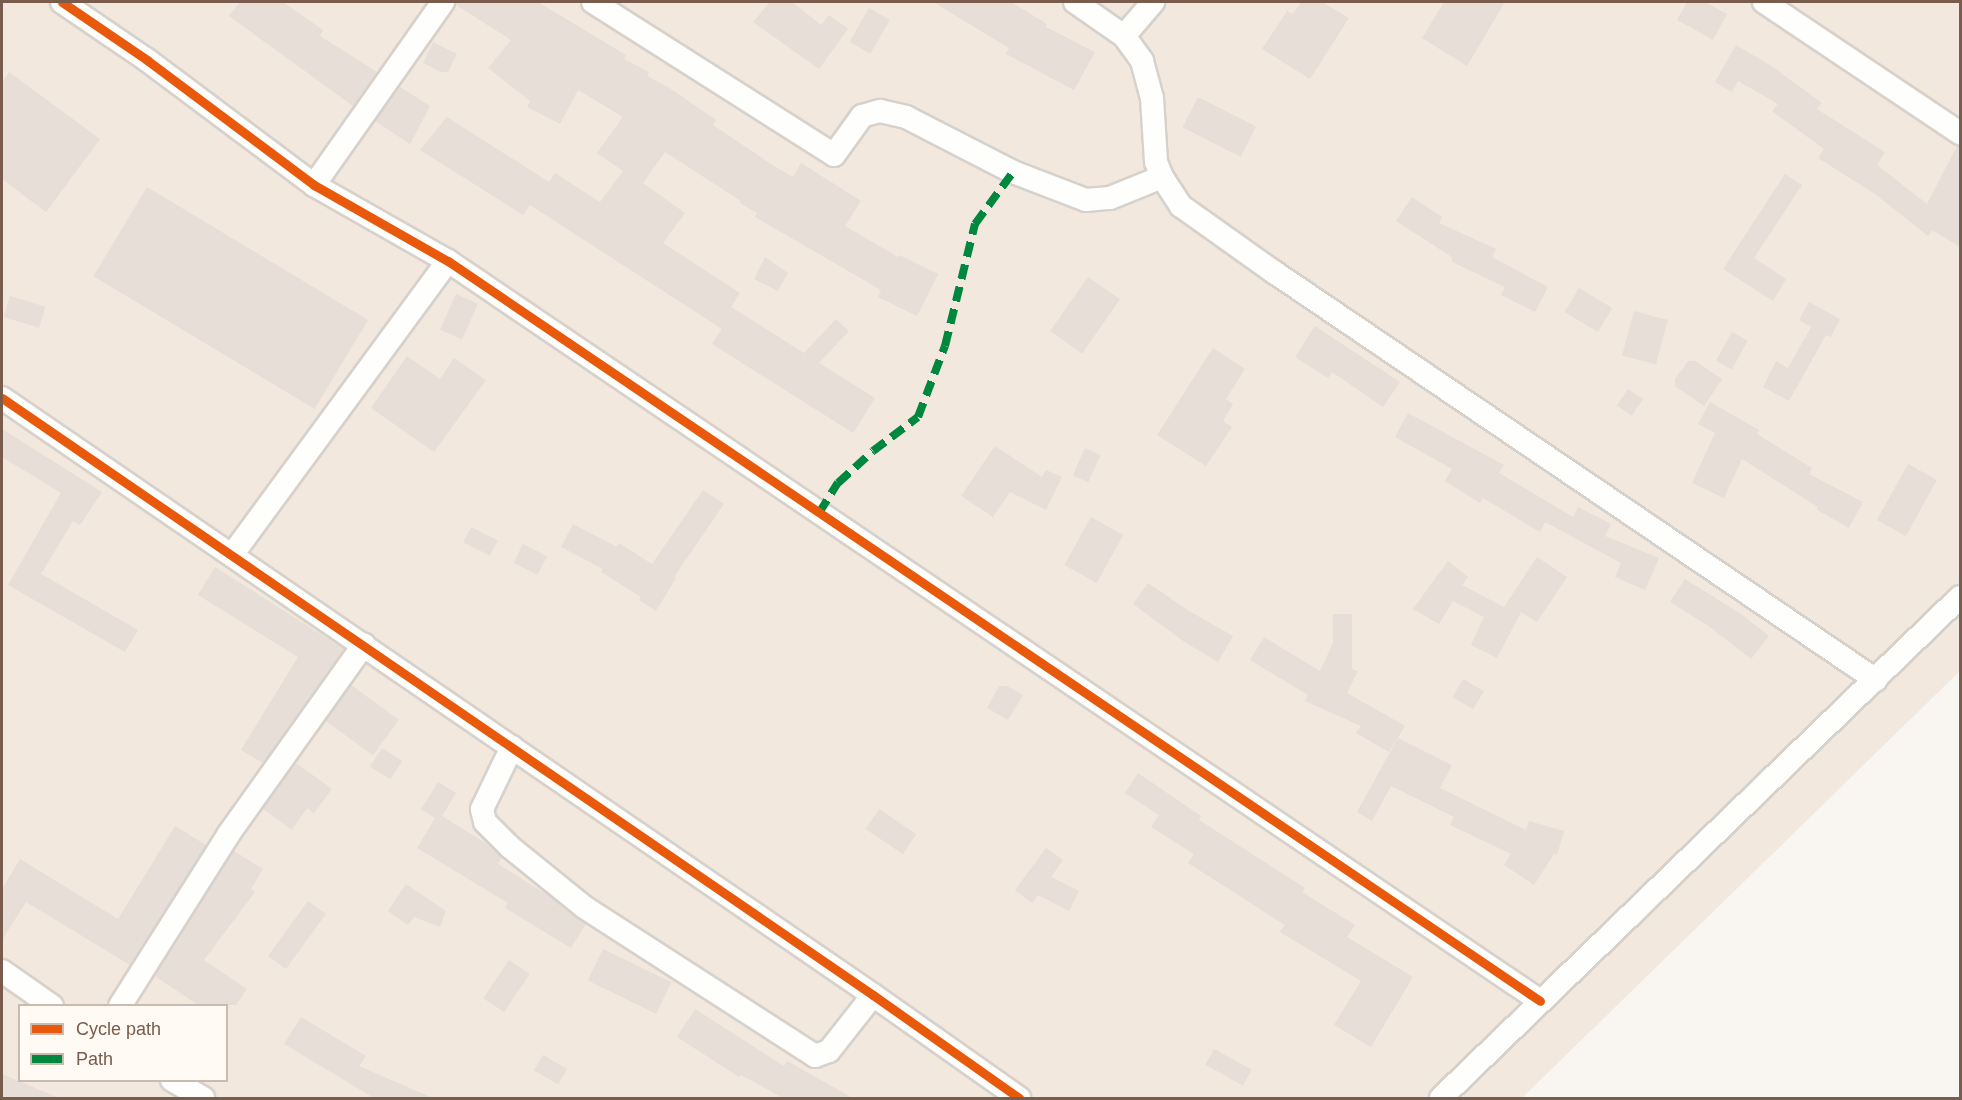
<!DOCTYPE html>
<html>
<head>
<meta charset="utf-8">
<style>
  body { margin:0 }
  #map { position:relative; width:1962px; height:1100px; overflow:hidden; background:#f9f5f0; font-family:Arial,sans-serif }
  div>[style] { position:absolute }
  .residential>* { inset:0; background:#f2e8de }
  .building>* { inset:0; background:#e6ded7; transform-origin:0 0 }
  .roads { filter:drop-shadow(2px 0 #d7d1cb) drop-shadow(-2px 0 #d7d1cb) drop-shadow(0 2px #d7d1cb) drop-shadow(0 -2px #d7d1cb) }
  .minor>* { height:22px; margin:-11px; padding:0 11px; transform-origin:11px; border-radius:11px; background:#fefefd }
  .quiet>* { height:8px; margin-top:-4px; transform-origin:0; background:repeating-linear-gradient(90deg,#00873e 0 15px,transparent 0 23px) }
  .cycleway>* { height:9px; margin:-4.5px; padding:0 4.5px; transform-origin:4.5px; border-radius:4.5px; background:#e8590c }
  span { translate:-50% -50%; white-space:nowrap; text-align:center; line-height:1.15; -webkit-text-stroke:4.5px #fffaf3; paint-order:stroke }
  .frame { position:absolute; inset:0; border:3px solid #7a5c4d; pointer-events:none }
  .legend { position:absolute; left:18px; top:1004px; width:210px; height:78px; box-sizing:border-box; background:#fffaf3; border:2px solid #cabbb1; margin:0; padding:8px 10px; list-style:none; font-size:18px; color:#7a5c4d }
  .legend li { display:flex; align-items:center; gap:12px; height:30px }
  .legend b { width:30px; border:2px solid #cabbb1 }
</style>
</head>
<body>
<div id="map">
  <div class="residential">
    <div style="clip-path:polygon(evenodd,2px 2px,1960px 2px,1960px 671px,1522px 1098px,2px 1098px,2px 2px,20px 1006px,226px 1006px,226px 1080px,20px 1080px,20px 1006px)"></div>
  </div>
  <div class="building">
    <div style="clip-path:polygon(240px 2px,283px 2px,323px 30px,320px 36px,377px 72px,353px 106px,229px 16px)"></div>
    <div style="clip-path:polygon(456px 2px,538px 2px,626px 55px,624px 59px,649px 72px,647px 76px,668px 87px,716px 120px,713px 125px,771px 164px,793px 177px,801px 163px,861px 201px,845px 226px,898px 257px,899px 255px,938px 274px,917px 316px,878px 297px,881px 290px,755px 217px,757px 213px,740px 203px,741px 201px,665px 152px,643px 183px,685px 213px,663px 243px,740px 293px,731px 307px,804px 353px,836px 319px,849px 331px,819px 363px,875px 398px,853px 433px,712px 344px,722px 329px,530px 205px,523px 215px,420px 150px,447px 117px,549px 182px,555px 173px,600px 202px,623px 171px,597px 153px,623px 117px,578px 90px,560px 124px,527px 107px,530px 101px,488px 68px,511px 40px,456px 5px)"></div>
    <div style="clip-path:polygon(770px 2px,792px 2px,821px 25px,829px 15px,848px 29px,819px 69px,753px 22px)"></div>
    <div style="clip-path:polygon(933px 2px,1011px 2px,1047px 24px,1046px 27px,1095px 52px,1074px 90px,1006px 54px,1009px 48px)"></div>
    <div style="clip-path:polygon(1301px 2px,1322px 2px,1349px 18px,1310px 79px,1262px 49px,1287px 11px,1293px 14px)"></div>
    <div style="clip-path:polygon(1444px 2px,1505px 2px,1467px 66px,1422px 38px)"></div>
    <div style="clip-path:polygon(1687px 2px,1705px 2px,1727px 14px,1713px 40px,1677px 20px)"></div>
    <div style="left:869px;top:8px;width:24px;height:39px;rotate:30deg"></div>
    <div style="clip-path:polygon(433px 42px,457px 54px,448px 72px,441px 72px,423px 63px)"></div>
    <div style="clip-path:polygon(1736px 45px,1773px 67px,1822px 103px,1817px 109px,1885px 152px,1877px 165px,1927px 204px,1957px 146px,1960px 146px,1960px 247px,1932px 230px,1928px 236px,1875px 194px,1818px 158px,1824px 149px,1772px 111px,1778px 104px,1738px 81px,1732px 92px,1715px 82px)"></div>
    <div style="clip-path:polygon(9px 72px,100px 139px,46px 212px,2px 179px,2px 83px)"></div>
    <div style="clip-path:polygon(400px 87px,430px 106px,410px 144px,375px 121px)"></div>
    <div style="left:1198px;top:97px;width:65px;height:34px;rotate:27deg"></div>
    <div style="clip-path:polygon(1785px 174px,1802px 185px,1754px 258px,1786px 279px,1773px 301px,1723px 269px)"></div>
    <div style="left:147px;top:187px;width:258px;height:104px;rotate:31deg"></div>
    <div style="clip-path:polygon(1412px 197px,1442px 217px,1439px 223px,1496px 249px,1492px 257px,1548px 287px,1535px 312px,1501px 295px,1505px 287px,1452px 262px,1452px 257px,1396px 221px)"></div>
    <div style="clip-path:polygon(765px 257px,788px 273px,778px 291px,754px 279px)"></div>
    <div style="left:1088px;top:277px;width:39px;height:66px;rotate:35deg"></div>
    <div style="left:1579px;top:288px;width:39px;height:28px;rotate:31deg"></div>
    <div style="left:456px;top:294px;width:24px;height:39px;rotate:24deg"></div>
    <div style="left:10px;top:296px;width:37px;height:22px;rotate:17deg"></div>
    <div style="clip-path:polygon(1809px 302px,1840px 319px,1831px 337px,1826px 335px,1789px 401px,1763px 387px,1776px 361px,1788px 368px,1811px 327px,1799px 320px)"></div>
    <div style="left:1634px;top:311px;width:35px;height:46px;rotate:15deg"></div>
    <div style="clip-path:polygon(1315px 326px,1400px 382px,1383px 407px,1332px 372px,1328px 378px,1295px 357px)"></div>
    <div style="left:1732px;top:332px;width:18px;height:33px;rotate:29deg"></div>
    <div style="clip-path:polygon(1213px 348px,1245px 369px,1226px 399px,1233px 404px,1223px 421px,1232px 427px,1206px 466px,1157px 435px)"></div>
    <div style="clip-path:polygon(407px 356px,440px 379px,454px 358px,486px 380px,434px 452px,371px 408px)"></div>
    <div style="clip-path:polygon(1688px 361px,1695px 361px,1722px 379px,1704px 406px,1675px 386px,1675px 379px)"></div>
    <div style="left:1628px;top:389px;width:18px;height:20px;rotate:34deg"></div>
    <div style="clip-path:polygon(1710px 402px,1759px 430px,1757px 434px,1812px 468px,1809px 474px,1863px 502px,1849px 528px,1817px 510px,1818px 507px,1742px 459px,1724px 498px,1692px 483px,1715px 433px,1698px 424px)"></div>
    <div style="clip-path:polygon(1408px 413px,1504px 465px,1499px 473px,1573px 517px,1578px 507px,1611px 524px,1605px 536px,1659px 558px,1645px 590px,1615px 577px,1621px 563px,1545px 522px,1540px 532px,1483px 498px,1480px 503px,1445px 481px,1452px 469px,1395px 437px)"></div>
    <div style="clip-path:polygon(2px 429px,102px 492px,80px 525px,73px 521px,41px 574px,138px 630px,125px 652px,8px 585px,61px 493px,2px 457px)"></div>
    <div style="clip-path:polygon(995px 446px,1042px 477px,1046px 470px,1062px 477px,1046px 510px,1010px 492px,993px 517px,961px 496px)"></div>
    <div style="left:1085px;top:448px;width:17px;height:30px;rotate:24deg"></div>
    <div style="left:1908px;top:464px;width:33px;height:64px;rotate:29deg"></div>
    <div style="clip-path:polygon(703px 490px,724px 504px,674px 577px,676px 578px,656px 611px,639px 600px,641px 597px,601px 572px,603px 569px,561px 547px,573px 524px,617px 547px,619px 543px,652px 564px)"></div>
    <div style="left:1091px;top:517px;width:37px;height:55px;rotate:29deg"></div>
    <div style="left:471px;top:527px;width:30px;height:17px;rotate:27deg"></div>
    <div style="left:523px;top:544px;width:27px;height:21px;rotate:27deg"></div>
    <div style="clip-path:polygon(1537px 557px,1567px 577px,1537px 622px,1521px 612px,1497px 658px,1471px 645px,1484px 617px,1453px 601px,1439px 624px,1413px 609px,1448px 561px,1468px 577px,1462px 585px,1504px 607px)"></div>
    <div style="clip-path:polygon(215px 567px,344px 649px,263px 763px,241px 750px,298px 657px,198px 595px)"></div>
    <div style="clip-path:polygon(1685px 579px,1741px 614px,1769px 636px,1751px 659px,1710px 627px,1670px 602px)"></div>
    <div style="clip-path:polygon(1148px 583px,1189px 611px,1233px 636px,1218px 662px,1186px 643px,1133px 604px)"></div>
    <div style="clip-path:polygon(1333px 614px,1352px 614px,1352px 669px,1358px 671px,1347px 693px,1405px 726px,1389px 752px,1356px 733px,1361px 726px,1305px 701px,1308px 695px,1250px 660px,1264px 637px,1320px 671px,1333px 643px)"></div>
    <div style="left:1463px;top:679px;width:24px;height:21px;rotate:30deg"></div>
    <div style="left:351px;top:685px;width:59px;height:44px;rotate:36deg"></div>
    <div style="clip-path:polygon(999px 686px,1007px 686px,1023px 695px,1008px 720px,987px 708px)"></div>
    <div style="clip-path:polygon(1398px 738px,1452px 765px,1440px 788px,1526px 830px,1529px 821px,1564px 831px,1557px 855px,1554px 854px,1534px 885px,1504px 865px,1511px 854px,1450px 825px,1454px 817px,1391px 786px,1372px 821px,1357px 812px)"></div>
    <div style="left:382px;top:748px;width:24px;height:22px;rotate:33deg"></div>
    <div style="clip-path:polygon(296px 763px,332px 789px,314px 813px,307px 808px,292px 830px,263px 809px)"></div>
    <div style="clip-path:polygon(1138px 773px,1201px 816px,1199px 820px,1305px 888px,1302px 892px,1355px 925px,1347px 937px,1413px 977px,1371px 1047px,1334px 1025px,1361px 981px,1280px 932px,1285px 925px,1188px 863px,1194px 854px,1151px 827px,1159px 815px,1125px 793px)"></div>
    <div style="clip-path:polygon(438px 782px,456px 793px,442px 816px,489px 845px,502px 858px,498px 864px,549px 896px,586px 924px,571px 948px,505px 908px,508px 903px,417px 848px,435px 818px,421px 809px)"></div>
    <div style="left:879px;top:809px;width:45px;height:24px;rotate:34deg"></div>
    <div style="clip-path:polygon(175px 826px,206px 845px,130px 965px,26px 902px,2px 940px,2px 889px,20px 859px,118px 919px)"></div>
    <div style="clip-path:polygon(1046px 848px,1063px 860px,1051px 877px,1079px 891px,1069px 911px,1038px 895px,1032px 903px,1015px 890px)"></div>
    <div style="clip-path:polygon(234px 851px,263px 869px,251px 889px,255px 892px,204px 960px,247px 989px,236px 1005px,198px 1005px,155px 976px)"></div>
    <div style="clip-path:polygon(406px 884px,446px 911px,440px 927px,414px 917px,408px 925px,388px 911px)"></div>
    <div style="left:308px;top:901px;width:22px;height:68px;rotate:36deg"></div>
    <div style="left:603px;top:949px;width:76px;height:35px;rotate:26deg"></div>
    <div style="left:509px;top:960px;width:25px;height:46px;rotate:34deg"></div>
    <div style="clip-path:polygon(695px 1009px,784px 1066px,787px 1061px,853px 1098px,783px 1098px,741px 1075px,739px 1077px,677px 1037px)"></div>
    <div style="clip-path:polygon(301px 1017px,366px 1056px,359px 1066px,433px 1098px,374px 1098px,284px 1044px)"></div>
    <div style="left:1214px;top:1049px;width:43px;height:18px;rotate:29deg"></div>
    <div style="left:543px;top:1055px;width:28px;height:18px;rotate:30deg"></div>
    <div style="clip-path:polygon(2px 1074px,59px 1098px,2px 1098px)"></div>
  </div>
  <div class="roads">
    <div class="minor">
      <div style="left:62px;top:2px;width:103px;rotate:34.3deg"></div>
      <div style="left:147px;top:60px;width:209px;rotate:36.8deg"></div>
      <div style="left:314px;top:185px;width:154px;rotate:29.6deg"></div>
      <div style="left:448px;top:261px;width:1319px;rotate:34.12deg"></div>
      <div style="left:593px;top:2px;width:285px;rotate:32.4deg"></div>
      <div style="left:834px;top:155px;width:48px;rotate:-54.3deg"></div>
      <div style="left:862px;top:116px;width:19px;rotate:-16deg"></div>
      <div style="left:880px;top:111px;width:27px;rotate:13deg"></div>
      <div style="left:906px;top:117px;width:120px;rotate:27.2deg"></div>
      <div style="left:1013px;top:172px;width:78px;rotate:21deg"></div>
      <div style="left:1086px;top:200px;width:24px;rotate:-5deg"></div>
      <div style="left:1110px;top:198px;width:56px;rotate:-22deg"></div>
      <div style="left:1075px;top:2px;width:60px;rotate:34.8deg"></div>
      <div style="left:1124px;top:36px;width:31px;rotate:54deg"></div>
      <div style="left:1142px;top:61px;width:38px;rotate:75deg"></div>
      <div style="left:1152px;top:98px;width:64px;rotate:86.4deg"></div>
      <div style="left:1156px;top:162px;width:16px;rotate:68deg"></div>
      <div style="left:1162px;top:177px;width:35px;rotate:57deg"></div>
      <div style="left:1181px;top:206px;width:114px;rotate:35.4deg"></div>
      <div style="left:1274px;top:272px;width:727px;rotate:34.13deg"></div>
      <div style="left:1764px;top:2px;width:236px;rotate:33.8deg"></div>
      <div style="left:1124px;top:36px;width:45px;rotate:-49.5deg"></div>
      <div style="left:314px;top:185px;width:224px;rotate:-54.8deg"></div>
      <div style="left:2px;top:398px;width:1056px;rotate:34.43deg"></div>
      <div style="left:873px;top:995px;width:179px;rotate:35.2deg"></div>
      <div style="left:232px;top:555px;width:365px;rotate:-53.7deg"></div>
      <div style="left:512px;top:747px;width:69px;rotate:115.8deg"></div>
      <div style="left:482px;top:809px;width:13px;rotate:77deg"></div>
      <div style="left:485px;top:822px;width:35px;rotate:45deg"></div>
      <div style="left:510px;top:847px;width:95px;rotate:39deg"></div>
      <div style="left:584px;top:907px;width:275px;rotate:32.8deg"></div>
      <div style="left:815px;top:1056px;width:15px;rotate:-20deg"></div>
      <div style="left:829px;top:1051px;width:71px;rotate:-51.8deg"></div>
      <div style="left:2px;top:971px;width:61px;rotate:35deg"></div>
      <div style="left:120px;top:1006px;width:202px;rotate:-57.7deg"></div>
      <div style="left:228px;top:835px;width:234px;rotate:-54.5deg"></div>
      <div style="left:172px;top:1080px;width:36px;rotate:30deg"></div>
      <div style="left:1441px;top:1098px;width:721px;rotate:-43.99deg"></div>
    </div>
  </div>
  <div class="quiet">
    <div style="left:819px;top:513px;width:36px;rotate:-58deg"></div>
    <div style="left:838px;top:483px;width:47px;rotate:-42.4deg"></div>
    <div style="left:873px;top:451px;width:56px;rotate:-37.1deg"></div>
    <div style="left:918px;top:417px;width:76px;rotate:-69.2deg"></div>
    <div style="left:945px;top:346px;width:126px;rotate:-76.2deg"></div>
    <div style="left:975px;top:224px;width:64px;rotate:-53.8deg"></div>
  </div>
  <div class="cycleway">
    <div style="left:62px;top:2px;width:103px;rotate:34.3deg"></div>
    <div style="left:147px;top:60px;width:209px;rotate:36.8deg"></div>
    <div style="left:314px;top:185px;width:154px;rotate:29.6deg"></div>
    <div style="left:448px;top:261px;width:1319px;rotate:34.12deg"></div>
    <div style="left:2px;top:398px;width:1056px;rotate:34.43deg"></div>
    <div style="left:873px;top:995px;width:179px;rotate:35.2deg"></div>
  </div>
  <div class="frame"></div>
  <ul class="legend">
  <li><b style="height:8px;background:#e8590c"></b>Cycle path</li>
  <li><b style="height:8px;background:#00873e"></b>Path</li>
  </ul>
</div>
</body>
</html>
